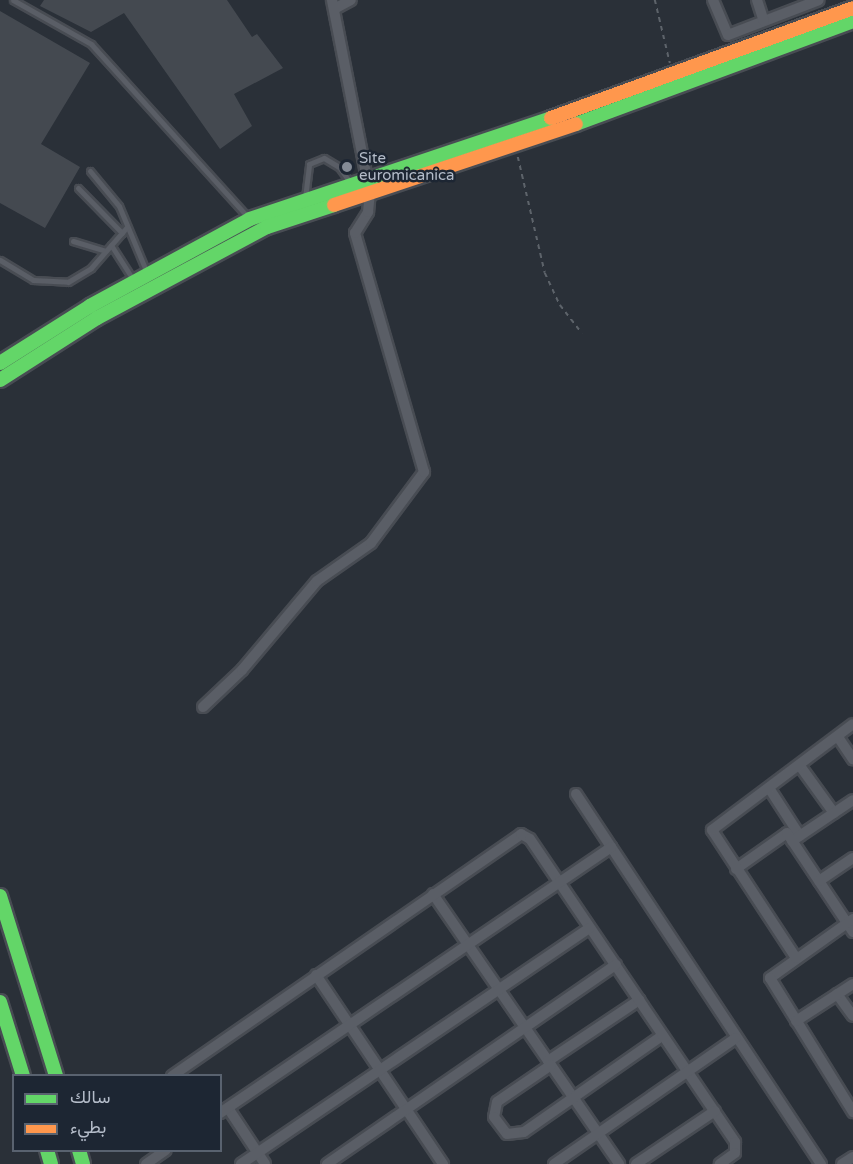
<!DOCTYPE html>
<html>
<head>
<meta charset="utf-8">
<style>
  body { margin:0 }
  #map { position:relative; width:853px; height:1164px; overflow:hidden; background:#2a3038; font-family:"Varela Round",Vazirmatn,sans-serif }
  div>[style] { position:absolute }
  .building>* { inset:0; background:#444950 }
  .path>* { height:1.5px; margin-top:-0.75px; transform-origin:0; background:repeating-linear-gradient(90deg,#5d636a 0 4.5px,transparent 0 9px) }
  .roads { filter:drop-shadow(2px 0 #484c53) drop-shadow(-2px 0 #484c53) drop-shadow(0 2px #484c53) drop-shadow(0 -2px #484c53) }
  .lane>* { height:5px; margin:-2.5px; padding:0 2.5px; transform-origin:2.5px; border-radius:2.5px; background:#5a5e66 }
  .street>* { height:10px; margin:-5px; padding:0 5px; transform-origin:5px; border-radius:5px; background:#5a5e66 }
  .fast>* { height:14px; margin:-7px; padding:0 7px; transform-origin:7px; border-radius:7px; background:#63d668 }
  .slow>* { height:14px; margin:-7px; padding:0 7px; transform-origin:7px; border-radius:7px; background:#ff974d }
  .dots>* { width:16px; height:16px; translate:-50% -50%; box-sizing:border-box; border:3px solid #1d2633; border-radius:50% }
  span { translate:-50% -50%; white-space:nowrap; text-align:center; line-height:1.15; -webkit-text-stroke:5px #1d2633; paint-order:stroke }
  .poi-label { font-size:15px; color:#b4bcc9 }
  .left { translate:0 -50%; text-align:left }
  .legend { position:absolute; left:12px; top:1074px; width:210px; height:78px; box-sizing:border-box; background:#1d2633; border:2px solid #59626f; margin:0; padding:8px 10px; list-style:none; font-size:18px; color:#b4bcc9 }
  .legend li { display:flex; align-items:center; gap:12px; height:30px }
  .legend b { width:30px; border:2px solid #59626f }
</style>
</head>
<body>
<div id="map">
  <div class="building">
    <div style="clip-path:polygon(44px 0,227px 0,252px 37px,257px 34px,283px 68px,234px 94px,252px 126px,220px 149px,124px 13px,91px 32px,40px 6px)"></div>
    <div style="clip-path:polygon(0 11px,90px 63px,41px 144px,80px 167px,45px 228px,0 203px)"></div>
  </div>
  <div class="path">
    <div style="left:655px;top:0;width:65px;rotate:76.6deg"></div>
    <div style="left:518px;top:157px;width:119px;rotate:76.9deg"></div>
    <div style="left:545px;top:273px;width:35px;rotate:65deg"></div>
    <div style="left:560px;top:305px;width:36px;rotate:52deg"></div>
  </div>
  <div class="roads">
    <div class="lane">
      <div style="left:13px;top:0;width:90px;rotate:29.4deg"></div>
      <div style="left:91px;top:44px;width:235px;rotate:47.8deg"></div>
      <div style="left:90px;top:171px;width:45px;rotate:50.4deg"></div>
      <div style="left:119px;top:206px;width:73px;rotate:67.3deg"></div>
      <div style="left:78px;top:188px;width:63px;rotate:45.6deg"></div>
      <div style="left:305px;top:198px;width:34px;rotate:-83deg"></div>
      <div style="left:309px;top:164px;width:16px;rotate:-22deg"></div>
      <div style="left:324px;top:158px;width:17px;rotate:31deg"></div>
      <div style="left:339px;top:167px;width:19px;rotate:54deg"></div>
      <div style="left:73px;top:241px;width:34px;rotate:17deg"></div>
      <div style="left:111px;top:245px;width:43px;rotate:57.4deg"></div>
      <div style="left:0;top:260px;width:39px;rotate:31deg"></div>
      <div style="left:33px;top:280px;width:35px;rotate:3deg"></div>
      <div style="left:68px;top:282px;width:27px;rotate:-31deg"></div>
      <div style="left:91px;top:268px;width:55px;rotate:-48.7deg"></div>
    </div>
    <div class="street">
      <div style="left:713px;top:0;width:38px;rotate:67deg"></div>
      <div style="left:728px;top:35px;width:97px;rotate:-21deg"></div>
      <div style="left:757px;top:0;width:22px;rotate:72deg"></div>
      <div style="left:334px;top:9px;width:19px;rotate:-28deg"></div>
      <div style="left:203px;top:707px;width:54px;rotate:-43.5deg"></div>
      <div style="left:242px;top:670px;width:116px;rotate:-49.9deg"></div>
      <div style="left:317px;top:581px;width:66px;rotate:-35.1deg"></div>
      <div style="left:371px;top:543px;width:89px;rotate:-53.3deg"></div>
      <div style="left:424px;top:472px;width:249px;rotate:-106.1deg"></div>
      <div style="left:355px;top:233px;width:25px;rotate:-58deg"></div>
      <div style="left:368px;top:212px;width:18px;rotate:-84deg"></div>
      <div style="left:370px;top:194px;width:198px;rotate:-101.1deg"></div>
      <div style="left:838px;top:737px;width:27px;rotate:56deg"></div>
      <div style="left:800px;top:766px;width:58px;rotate:54.1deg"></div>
      <div style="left:769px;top:788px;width:57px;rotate:57.1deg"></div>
      <div style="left:576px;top:794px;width:444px;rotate:56.5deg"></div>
      <div style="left:792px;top:841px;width:73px;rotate:-33.9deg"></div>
      <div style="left:736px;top:869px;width:62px;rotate:-35.2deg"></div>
      <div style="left:787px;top:833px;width:119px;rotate:56.3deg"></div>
      <div style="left:819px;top:881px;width:41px;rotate:-34.1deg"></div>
      <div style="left:433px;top:894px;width:328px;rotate:55.4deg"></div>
      <div style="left:853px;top:919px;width:102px;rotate:144.6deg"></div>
      <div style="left:770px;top:978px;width:158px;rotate:58.2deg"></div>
      <div style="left:796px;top:958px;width:153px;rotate:-123.3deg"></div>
      <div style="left:712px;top:830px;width:176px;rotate:-36.9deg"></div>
      <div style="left:316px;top:975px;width:228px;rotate:56.1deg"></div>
      <div style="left:837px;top:994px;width:27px;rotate:54deg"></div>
      <div style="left:796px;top:1021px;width:68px;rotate:-33deg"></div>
      <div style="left:548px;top:1061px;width:110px;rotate:-33.8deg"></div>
      <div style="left:551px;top:1065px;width:65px;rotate:145.6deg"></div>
      <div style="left:497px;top:1102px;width:15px;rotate:101deg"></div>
      <div style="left:494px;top:1117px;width:21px;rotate:53deg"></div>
      <div style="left:507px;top:1134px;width:17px;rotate:-7deg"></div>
      <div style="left:524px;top:1132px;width:169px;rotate:-34.9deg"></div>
      <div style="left:172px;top:1076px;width:425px;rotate:-34.7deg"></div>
      <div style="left:521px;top:834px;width:10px;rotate:29deg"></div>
      <div style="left:530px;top:839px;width:366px;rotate:55.9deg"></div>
      <div style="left:735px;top:1142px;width:11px;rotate:90deg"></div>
      <div style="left:735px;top:1153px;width:19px;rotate:144deg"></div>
      <div style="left:228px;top:1108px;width:67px;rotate:56.5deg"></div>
      <div style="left:220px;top:1113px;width:473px;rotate:-34.2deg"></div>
      <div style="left:146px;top:1164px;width:24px;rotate:-35deg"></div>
      <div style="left:241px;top:1164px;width:421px;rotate:-34.1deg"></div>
      <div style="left:327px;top:1164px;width:351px;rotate:-34.6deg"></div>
      <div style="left:554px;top:1164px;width:221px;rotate:-34.7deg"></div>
      <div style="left:636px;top:1164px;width:95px;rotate:-33.9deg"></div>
      <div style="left:842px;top:1164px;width:13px;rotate:-32deg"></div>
    </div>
    <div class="fast">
      <div style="left:576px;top:124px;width:296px;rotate:-20.4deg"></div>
      <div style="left:0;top:363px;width:107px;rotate:-32.3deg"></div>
      <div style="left:90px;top:306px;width:182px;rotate:-28.5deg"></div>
      <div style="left:250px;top:219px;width:317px;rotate:-18.5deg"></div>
      <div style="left:0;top:380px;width:115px;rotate:-32.6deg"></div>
      <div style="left:97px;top:318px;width:193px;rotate:-28.2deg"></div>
      <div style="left:267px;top:227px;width:71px;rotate:-18.2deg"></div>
      <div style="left:0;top:896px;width:189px;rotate:72.7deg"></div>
      <div style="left:0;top:1002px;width:77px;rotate:72.7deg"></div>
      <div style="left:47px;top:1150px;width:15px;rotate:74deg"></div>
      <div style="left:79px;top:1150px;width:15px;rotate:74deg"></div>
    </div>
    <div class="slow">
      <div style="left:551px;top:118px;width:321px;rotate:-20deg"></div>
      <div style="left:334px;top:205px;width:255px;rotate:-18.5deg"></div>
    </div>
  </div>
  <div class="dots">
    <div style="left:347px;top:167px;background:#848b96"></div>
  </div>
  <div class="poi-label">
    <span class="left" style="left:359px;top:167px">Site<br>euromicanica</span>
  </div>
  <ul class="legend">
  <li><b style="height:8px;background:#63d668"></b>سالك</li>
  <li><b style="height:8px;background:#ff974d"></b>بطيء</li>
  </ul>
</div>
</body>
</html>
